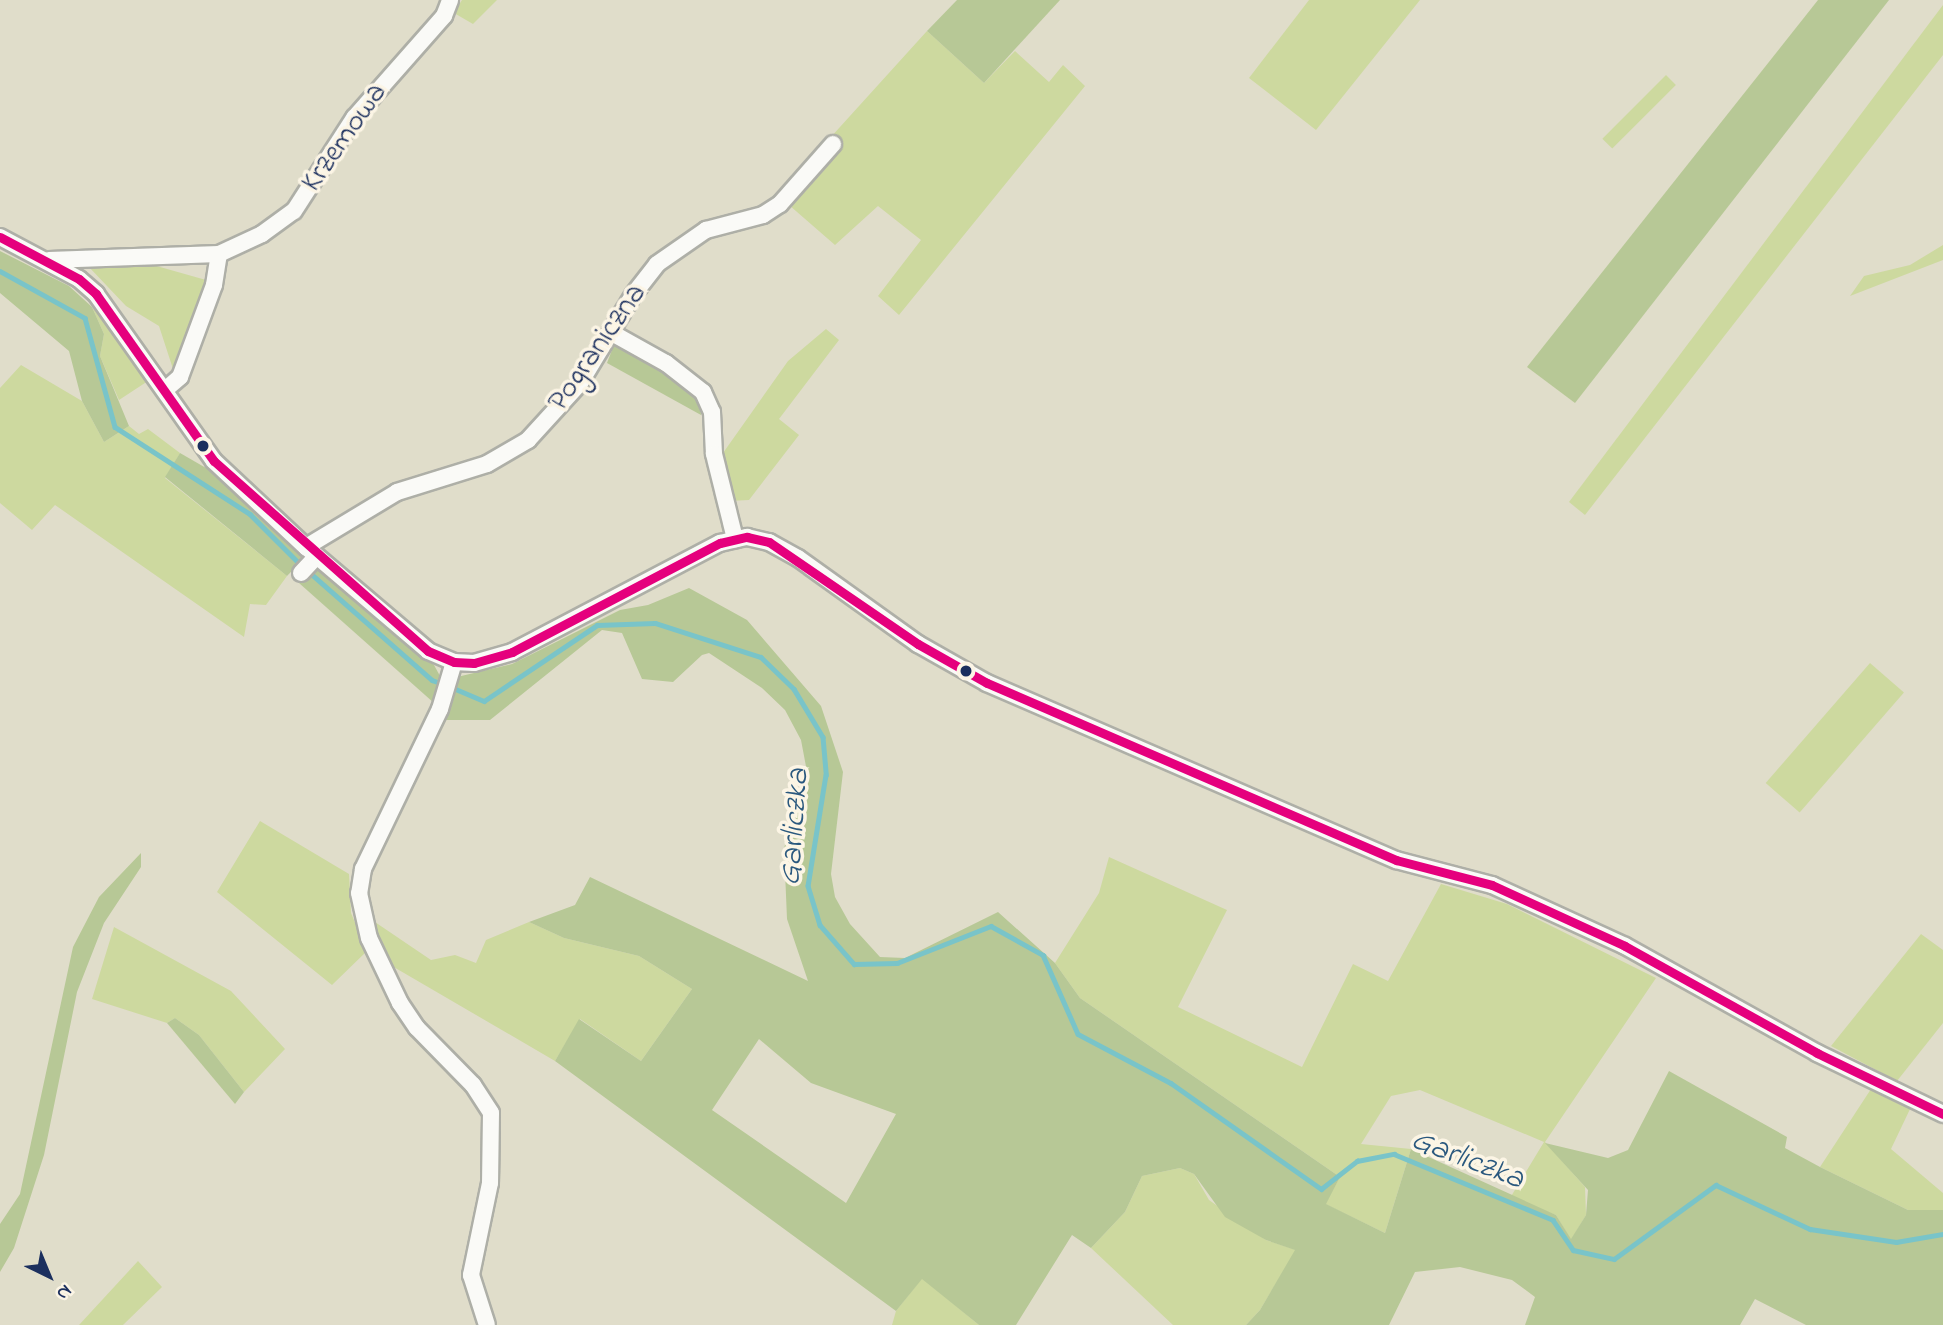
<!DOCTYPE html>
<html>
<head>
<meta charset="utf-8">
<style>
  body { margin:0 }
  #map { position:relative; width:1943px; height:1325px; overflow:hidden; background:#e0ddca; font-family:"Indie Flower",sans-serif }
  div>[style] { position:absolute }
  .green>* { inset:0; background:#cdd99f; transform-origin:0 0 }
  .forest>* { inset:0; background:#b7c896 }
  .stream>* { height:4.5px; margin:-2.25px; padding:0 2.25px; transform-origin:2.25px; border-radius:2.25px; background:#79c4c9 }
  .roads { filter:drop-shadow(2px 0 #aeafa7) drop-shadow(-2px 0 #aeafa7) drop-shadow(0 2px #aeafa7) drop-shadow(0 -2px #aeafa7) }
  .minor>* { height:16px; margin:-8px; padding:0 8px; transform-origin:8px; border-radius:8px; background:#fafaf7 }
  .bus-1>* { height:9px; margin:-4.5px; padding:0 4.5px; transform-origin:4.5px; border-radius:4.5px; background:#e5007d }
  .dots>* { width:19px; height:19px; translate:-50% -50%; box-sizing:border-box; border:4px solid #fcf5e5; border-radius:50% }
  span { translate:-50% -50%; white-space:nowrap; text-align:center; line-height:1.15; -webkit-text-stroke:7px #fcf5e5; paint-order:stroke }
  .street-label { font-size:30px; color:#1b2f5e }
  .water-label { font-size:32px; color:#2a587e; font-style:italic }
  .north { position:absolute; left:14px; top:1241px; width:70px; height:70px; -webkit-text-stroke:5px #fcf5e5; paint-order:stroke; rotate:137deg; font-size:19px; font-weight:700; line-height:28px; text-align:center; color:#1b2f5e }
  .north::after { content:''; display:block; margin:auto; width:24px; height:32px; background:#1b2f5e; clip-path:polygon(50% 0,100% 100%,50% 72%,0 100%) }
</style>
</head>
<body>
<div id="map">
  <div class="green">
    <div style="clip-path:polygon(462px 0,497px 0,473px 24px,454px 13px)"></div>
    <div style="clip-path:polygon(1309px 0,1420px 0,1316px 130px,1249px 78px)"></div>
    <div style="clip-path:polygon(1943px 5px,1943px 55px,1585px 515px,1569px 502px)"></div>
    <div style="clip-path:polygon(927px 31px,984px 83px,1015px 51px,1049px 82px,1063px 65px,1085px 86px,899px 315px,878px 296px,921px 240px,878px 206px,835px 245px,789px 205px,830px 138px)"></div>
    <div style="left:1666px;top:75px;width:14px;height:90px;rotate:45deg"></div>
    <div style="clip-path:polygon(1943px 245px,1943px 260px,1850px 296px,1864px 276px,1910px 265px)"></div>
    <div style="clip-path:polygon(153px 265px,206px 280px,173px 369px,159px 326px,126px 306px,88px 266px)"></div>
    <div style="clip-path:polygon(92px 307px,115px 331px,148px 381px,119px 400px,100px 356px,104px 334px)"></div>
    <div style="clip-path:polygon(826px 329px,839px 340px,779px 419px,799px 435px,749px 500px,729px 501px,723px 453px,788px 361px)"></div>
    <div style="clip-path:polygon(21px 365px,82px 401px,104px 442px,129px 426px,139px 434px,148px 429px,180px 453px,165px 478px,287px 576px,266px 605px,250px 604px,244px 637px,55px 505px,32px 530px,0 503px,0 388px)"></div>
    <div style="left:1870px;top:663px;width:45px;height:159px;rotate:41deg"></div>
    <div style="clip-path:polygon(260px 821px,349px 874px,351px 913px,367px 951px,332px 985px,217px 892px)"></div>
    <div style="clip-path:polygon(1109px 857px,1227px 910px,1178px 1007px,1302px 1067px,1353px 964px,1388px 981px,1441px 884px,1507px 904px,1656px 978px,1545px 1142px,1585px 1187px,1586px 1215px,1571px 1240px,1556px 1215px,1510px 1198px,1544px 1142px,1420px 1090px,1391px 1096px,1361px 1144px,1411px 1149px,1385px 1233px,1325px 1204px,1340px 1177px,1080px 998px,1055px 963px,1099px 893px)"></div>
    <div style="clip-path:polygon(369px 918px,431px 960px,455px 955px,476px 963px,486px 940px,529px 922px,564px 938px,639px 956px,692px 989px,641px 1061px,580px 1019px,555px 1061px,392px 966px)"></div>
    <div style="clip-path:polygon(114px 927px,231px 991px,285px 1049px,244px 1092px,199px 1035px,175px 1018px,167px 1023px,92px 999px)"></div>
    <div style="clip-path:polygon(1921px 934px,1943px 950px,1943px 1023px,1897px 1081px,1831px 1046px)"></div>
    <div style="clip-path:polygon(1871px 1089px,1911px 1107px,1891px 1149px,1943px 1193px,1943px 1210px,1908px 1210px,1820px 1167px)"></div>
    <div style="clip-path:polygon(1180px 1168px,1194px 1174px,1209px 1200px,1266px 1240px,1296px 1250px,1260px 1310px,1246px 1325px,1173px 1325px,1091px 1248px,1125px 1212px,1142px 1176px)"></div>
    <div style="clip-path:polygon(138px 1261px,162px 1287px,123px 1325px,79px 1325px)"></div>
    <div style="clip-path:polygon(922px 1278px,979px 1325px,892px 1325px,896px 1311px)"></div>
  </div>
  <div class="forest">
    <div style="clip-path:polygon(957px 0,1060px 0,984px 83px,927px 31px)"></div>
    <div style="clip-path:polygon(1818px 0,1889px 0,1575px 403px,1527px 367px)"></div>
    <div style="clip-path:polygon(0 251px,69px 286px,92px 307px,104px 334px,100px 356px,129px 426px,104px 442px,82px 401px,69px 351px,0 293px)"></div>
    <div style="clip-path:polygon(615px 342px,700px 397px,701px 415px,607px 363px)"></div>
    <div style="clip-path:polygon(180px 453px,213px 472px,306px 556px,287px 576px,165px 477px)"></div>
    <div style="clip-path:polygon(316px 567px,434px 665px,440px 676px,434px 703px,299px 583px)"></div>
    <div style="clip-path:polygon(evenodd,689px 588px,747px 620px,821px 706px,843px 772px,831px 874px,835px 897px,850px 924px,880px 957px,905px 958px,998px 912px,1055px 963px,1080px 998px,1340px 1177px,1326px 1204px,1385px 1233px,1411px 1149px,1556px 1215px,1571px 1239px,1586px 1215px,1588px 1190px,1545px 1143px,1608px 1158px,1628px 1150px,1669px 1071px,1787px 1137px,1785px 1148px,1820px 1167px,1908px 1210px,1943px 1210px,1943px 1325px,1806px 1325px,1755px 1299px,1740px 1325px,1525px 1325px,1535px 1297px,1512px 1280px,1460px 1267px,1415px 1272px,1389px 1325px,1246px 1325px,1260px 1310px,1295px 1250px,1266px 1240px,1225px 1217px,1194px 1174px,1180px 1168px,1142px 1176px,1125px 1212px,1091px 1248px,1072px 1235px,1016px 1325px,979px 1325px,922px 1279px,896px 1311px,555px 1061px,579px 1019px,641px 1061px,692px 989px,639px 956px,564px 938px,529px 922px,575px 905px,590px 877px,808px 981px,787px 919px,784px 848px,808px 777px,801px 740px,785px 710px,762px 688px,709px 653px,702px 655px,673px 682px,642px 679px,622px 633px,602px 630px,490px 720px,442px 720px,457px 677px,512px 664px,620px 610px,648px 605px,689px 588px,759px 1039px,811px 1083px,896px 1114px,846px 1203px,712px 1110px,759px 1039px)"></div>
    <div style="clip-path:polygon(141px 853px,141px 867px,104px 923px,77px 992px,44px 1155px,14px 1248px,0 1272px,0 1224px,20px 1194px,73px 947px,99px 897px)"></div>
    <div style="clip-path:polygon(175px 1018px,199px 1035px,244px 1092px,235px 1104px,167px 1023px)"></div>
  </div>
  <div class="stream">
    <div style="left:0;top:271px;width:97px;rotate:28.9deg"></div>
    <div style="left:85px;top:318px;width:113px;rotate:74.6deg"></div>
    <div style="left:115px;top:427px;width:161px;rotate:32.8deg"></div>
    <div style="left:250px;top:514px;width:72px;rotate:45deg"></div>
    <div style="left:308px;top:571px;width:165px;rotate:41.3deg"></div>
    <div style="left:432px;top:680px;width:12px;rotate:20deg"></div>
    <div style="left:451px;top:687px;width:36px;rotate:23deg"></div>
    <div style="left:484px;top:701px;width:136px;rotate:-33.9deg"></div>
    <div style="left:597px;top:625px;width:58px;rotate:-2deg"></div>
    <div style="left:655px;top:623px;width:111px;rotate:17.8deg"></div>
    <div style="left:761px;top:657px;width:46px;rotate:44.1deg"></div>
    <div style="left:794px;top:689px;width:56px;rotate:58.9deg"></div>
    <div style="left:823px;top:737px;width:38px;rotate:85deg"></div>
    <div style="left:826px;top:775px;width:112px;rotate:99.2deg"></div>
    <div style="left:808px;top:886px;width:41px;rotate:72.9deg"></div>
    <div style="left:820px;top:925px;width:52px;rotate:48.9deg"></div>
    <div style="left:854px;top:964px;width:43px;rotate:-1.3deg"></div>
    <div style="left:897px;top:963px;width:101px;rotate:-21.5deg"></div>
    <div style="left:991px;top:926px;width:60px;rotate:29.1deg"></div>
    <div style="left:1043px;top:955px;width:86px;rotate:66.1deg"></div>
    <div style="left:1078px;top:1034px;width:105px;rotate:27.8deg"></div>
    <div style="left:1171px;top:1083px;width:184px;rotate:35.2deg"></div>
    <div style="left:1321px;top:1189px;width:46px;rotate:-37.9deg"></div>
    <div style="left:1357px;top:1161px;width:38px;rotate:-11deg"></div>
    <div style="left:1394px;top:1154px;width:172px;rotate:22.5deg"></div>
    <div style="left:1553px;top:1220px;width:36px;rotate:56deg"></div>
    <div style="left:1573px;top:1250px;width:42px;rotate:12.4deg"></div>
    <div style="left:1614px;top:1259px;width:126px;rotate:-36deg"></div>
    <div style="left:1716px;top:1185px;width:104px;rotate:25.1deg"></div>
    <div style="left:1810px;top:1229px;width:87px;rotate:8.6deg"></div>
    <div style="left:1896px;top:1242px;width:48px;rotate:-9.7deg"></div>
  </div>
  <div class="roads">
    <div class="minor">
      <div style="left:0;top:237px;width:89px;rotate:28deg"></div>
      <div style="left:79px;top:279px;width:23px;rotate:41deg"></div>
      <div style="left:96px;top:294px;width:204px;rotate:54.8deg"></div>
      <div style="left:214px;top:461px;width:126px;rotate:43.1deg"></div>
      <div style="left:306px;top:547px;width:160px;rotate:40.4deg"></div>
      <div style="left:428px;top:651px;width:28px;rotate:23deg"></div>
      <div style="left:454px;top:662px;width:20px;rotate:3deg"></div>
      <div style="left:474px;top:663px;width:40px;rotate:-16deg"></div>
      <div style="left:512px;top:652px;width:235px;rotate:-27.7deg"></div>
      <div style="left:720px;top:543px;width:28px;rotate:-13deg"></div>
      <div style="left:747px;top:537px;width:23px;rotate:13deg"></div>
      <div style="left:769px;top:542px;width:33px;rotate:29deg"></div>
      <div style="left:798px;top:558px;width:148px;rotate:35.6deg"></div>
      <div style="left:918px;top:644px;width:79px;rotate:29.5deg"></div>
      <div style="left:987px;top:683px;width:446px;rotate:23.4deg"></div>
      <div style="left:1396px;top:860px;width:99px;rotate:14.6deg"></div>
      <div style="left:1492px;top:885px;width:146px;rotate:24.6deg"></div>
      <div style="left:1625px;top:946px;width:220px;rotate:29.1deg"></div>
      <div style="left:1817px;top:1053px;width:140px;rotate:25.8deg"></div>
      <div style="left:49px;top:260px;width:170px;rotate:-2deg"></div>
      <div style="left:219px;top:254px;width:47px;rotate:-24.9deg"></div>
      <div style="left:262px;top:234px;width:39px;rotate:-36deg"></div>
      <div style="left:294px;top:211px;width:111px;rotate:-57.2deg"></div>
      <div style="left:354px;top:118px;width:136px;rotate:-48.6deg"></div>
      <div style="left:444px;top:16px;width:17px;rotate:-69deg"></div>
      <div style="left:612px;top:333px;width:62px;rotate:29.1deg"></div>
      <div style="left:666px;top:363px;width:47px;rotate:38.1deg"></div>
      <div style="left:703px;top:392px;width:22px;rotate:66deg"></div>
      <div style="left:712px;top:412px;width:42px;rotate:87.3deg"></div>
      <div style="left:714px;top:454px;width:88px;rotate:76.1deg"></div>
      <div style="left:165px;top:390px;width:20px;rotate:-41deg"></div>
      <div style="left:180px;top:377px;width:98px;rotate:-69.7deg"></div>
      <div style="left:214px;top:285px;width:31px;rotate:-81deg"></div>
      <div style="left:306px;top:547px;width:106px;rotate:-31.1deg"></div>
      <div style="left:397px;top:492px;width:94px;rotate:-17.3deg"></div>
      <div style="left:487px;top:464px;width:48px;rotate:-30.3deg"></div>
      <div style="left:528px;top:440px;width:77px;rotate:-47.6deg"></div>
      <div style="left:580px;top:383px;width:103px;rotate:-58.9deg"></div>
      <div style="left:633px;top:295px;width:39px;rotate:-52deg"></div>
      <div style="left:657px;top:264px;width:60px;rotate:-34.8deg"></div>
      <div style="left:706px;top:230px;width:59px;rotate:-14.7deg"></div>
      <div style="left:763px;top:215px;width:20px;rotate:-33deg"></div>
      <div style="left:780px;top:204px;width:80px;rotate:-48.5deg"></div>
      <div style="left:301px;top:573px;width:23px;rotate:-47deg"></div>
      <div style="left:454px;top:662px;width:49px;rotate:106.6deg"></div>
      <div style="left:440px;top:709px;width:178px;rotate:115.7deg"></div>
      <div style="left:363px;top:869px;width:24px;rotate:99deg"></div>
      <div style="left:359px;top:893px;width:46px;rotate:77.5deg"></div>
      <div style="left:369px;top:938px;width:72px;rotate:64.5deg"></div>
      <div style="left:400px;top:1003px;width:30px;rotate:56deg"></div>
      <div style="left:417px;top:1028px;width:80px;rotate:45.5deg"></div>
      <div style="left:473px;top:1085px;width:33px;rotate:57deg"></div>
      <div style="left:491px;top:1113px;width:70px;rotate:90.8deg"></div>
      <div style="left:490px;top:1183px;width:94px;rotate:101.7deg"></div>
      <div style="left:471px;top:1275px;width:52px;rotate:72.3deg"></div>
    </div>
  </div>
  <div class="bus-1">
    <div style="left:0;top:237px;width:89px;rotate:28deg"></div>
    <div style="left:79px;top:279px;width:23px;rotate:41deg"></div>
    <div style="left:96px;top:294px;width:204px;rotate:54.8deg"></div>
    <div style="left:214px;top:461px;width:286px;rotate:41.6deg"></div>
    <div style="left:428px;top:651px;width:28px;rotate:23deg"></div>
    <div style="left:454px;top:662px;width:20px;rotate:3deg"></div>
    <div style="left:474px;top:663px;width:40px;rotate:-16deg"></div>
    <div style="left:512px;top:652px;width:235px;rotate:-27.7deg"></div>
    <div style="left:720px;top:543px;width:28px;rotate:-13deg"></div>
    <div style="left:747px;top:537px;width:23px;rotate:13deg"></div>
    <div style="left:769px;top:542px;width:181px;rotate:34.4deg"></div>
    <div style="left:918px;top:644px;width:79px;rotate:29.5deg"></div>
    <div style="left:987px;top:683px;width:446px;rotate:23.4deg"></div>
    <div style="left:1396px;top:860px;width:99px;rotate:14.6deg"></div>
    <div style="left:1492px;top:885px;width:146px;rotate:24.6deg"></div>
    <div style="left:1625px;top:946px;width:220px;rotate:29.1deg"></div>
    <div style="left:1817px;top:1053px;width:140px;rotate:25.8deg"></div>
  </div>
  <div class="dots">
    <div style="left:203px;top:446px;background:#1b2f5e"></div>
    <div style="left:966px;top:671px;background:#1b2f5e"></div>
  </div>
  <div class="street-label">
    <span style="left:345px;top:138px;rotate:-55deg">Krzemowa</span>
    <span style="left:598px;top:348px;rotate:-55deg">Pograniczna</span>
  </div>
  <div class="water-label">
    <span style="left:796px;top:827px;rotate:-86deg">Garliczka</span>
    <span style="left:1467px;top:1161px;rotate:21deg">Garliczka</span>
  </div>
  <div class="north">N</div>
</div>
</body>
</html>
